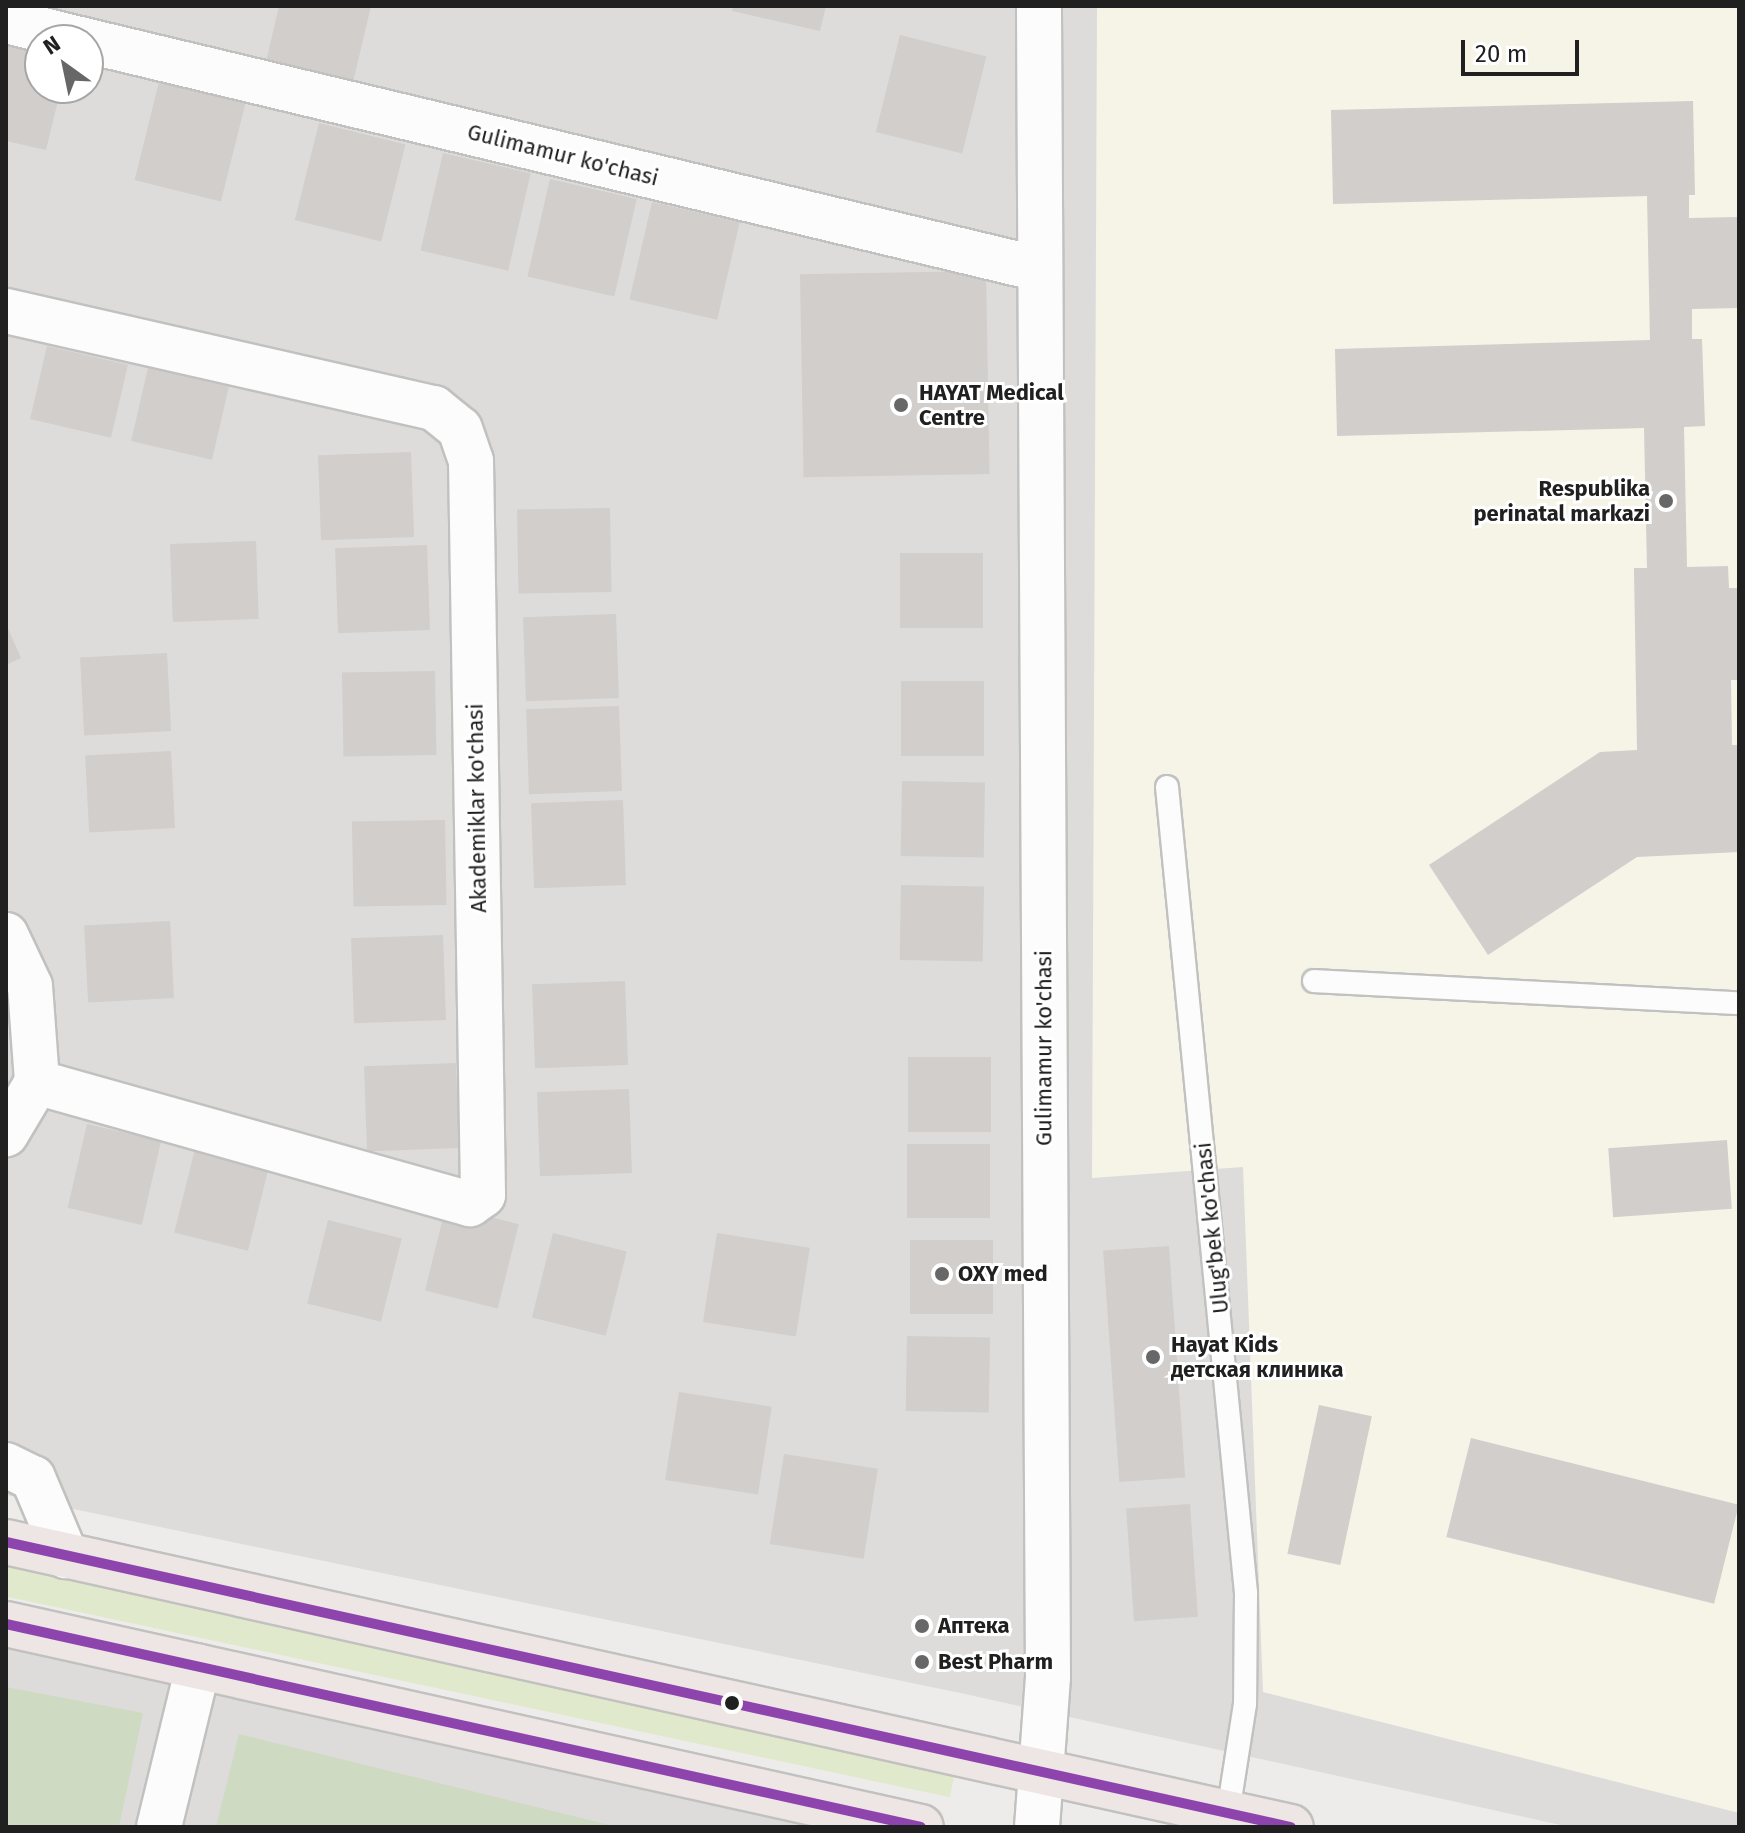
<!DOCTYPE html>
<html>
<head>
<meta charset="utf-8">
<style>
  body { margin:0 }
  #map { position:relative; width:1745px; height:1833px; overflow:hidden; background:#eeecea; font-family:"Fira Sans",sans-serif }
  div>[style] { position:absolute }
  .residential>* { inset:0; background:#dddcdb }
  .education>* { inset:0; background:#f6f3e7 }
  .grass>* { inset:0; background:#e0e9cb; transform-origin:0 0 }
  .forest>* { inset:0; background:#cedac1 }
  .building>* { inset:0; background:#d1cecc; transform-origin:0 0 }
  .roads { filter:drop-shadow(2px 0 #c1c1c0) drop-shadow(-2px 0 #c1c1c0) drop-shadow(0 2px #c1c1c0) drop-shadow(0 -2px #c1c1c0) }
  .service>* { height:22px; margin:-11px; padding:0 11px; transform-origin:11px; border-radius:11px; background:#fcfcfc }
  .minor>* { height:44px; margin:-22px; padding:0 22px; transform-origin:22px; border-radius:22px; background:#fcfcfc }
  .trunk>* { height:44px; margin:-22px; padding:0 22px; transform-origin:22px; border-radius:22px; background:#eee6e5 }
  .bus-1>* { height:10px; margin:-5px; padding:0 5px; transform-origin:5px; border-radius:5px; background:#8e44ad }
  .dots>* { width:22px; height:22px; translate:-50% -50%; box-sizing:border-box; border:4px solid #fff; border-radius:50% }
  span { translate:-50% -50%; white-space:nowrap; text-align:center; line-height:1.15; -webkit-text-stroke:6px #fff; paint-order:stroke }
  .street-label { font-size:22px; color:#202020 }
  .poi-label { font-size:22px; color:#202020; font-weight:700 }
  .left { translate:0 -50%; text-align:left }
  .right { translate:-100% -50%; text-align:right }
  .frame { position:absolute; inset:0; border:8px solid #202020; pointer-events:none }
  .north { position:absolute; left:24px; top:24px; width:80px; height:80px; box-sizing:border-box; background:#fff; border:2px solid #a6a6a6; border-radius:50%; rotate:327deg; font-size:22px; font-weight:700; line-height:32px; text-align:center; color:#202020 }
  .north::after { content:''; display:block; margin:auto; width:28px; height:36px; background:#686767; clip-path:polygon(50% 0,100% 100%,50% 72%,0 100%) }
  .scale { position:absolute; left:1461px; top:40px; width:118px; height:36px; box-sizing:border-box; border:4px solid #202020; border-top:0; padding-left:10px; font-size:24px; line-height:28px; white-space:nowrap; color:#202020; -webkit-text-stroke:6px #fff; paint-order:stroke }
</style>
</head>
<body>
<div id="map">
  <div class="residential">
    <div style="clip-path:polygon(evenodd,6px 6px,1739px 6px,1739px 1827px,1570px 1827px,965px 1694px,6px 1495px,6px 6px,40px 40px,88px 40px,88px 88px,40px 88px,40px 40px)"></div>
    <div style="clip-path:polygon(6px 1624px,921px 1827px,6px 1827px)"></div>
  </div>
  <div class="education">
    <div style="clip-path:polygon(1097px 6px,1739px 6px,1739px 1813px,1263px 1692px,1243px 1167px,1092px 1178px)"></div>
  </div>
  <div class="grass">
    <div style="left:6px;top:1567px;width:971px;height:29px;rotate:12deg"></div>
  </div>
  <div class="forest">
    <div style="clip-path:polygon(6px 1687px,143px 1713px,119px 1827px,6px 1827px)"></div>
    <div style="clip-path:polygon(239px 1734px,618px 1827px,216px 1827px)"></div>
  </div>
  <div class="building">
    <div style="clip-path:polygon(279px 6px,371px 6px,350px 95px,263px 75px)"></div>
    <div style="clip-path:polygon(733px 6px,826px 6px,820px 31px,732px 11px)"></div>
    <div style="left:900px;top:35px;width:89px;height:100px;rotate:14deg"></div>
    <div style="clip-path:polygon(6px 38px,40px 47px,40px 88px,61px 88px,46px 150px,6px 141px)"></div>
    <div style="left:159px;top:82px;width:89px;height:101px;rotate:14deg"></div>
    <div style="clip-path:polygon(1693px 101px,1695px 195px,1689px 195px,1689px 218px,1739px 217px,1739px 308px,1692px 309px,1692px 339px,1702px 339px,1705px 426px,1684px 427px,1687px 567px,1728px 566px,1729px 588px,1739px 588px,1739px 680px,1731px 680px,1732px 745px,1739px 745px,1739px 852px,1637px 857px,1488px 955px,1429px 865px,1600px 752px,1637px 750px,1634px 568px,1647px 568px,1644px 428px,1337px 436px,1335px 349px,1650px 340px,1647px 196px,1333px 204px,1331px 110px)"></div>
    <div style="left:319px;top:123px;width:89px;height:100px;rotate:14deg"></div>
    <div style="left:443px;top:153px;width:90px;height:100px;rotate:13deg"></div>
    <div style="left:550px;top:179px;width:89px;height:100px;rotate:13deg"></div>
    <div style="left:652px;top:202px;width:90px;height:100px;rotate:13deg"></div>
    <div style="left:986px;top:271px;width:203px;height:186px;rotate:89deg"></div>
    <div style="left:47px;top:346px;width:83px;height:75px;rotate:13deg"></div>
    <div style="left:148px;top:368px;width:83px;height:75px;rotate:13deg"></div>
    <div style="left:411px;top:452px;width:85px;height:93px;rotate:88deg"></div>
    <div style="left:610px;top:508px;width:84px;height:93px;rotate:89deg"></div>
    <div style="left:256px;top:541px;width:78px;height:86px;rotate:88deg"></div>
    <div style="left:427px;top:545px;width:85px;height:92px;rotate:88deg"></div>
    <div style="left:900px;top:553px;width:83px;height:75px"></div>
    <div style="left:616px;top:614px;width:84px;height:93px;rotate:88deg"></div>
    <div style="clip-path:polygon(6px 624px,21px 658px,6px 665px)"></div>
    <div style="left:167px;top:653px;width:78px;height:87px;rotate:87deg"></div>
    <div style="left:435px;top:671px;width:84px;height:93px;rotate:89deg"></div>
    <div style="left:901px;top:681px;width:83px;height:75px"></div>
    <div style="left:619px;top:706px;width:85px;height:93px;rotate:88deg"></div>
    <div style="left:171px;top:751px;width:77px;height:86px;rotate:87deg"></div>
    <div style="left:902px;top:781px;width:83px;height:75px;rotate:1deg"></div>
    <div style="left:623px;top:800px;width:85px;height:92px;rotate:88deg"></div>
    <div style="left:445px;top:820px;width:85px;height:93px;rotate:89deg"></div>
    <div style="left:901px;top:885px;width:83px;height:75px;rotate:1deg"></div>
    <div style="left:170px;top:921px;width:77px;height:86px;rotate:87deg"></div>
    <div style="left:443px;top:935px;width:85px;height:92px;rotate:88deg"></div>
    <div style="left:625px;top:981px;width:84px;height:93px;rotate:88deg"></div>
    <div style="left:908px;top:1057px;width:83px;height:75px"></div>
    <div style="left:456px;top:1063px;width:85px;height:92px;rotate:88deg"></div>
    <div style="left:629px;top:1089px;width:84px;height:92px;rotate:88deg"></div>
    <div style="left:87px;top:1124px;width:76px;height:86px;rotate:13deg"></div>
    <div style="left:1727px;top:1140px;width:69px;height:119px;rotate:86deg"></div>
    <div style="left:907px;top:1144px;width:83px;height:74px"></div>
    <div style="left:195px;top:1149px;width:76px;height:86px;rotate:14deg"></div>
    <div style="left:446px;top:1206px;width:75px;height:87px;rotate:14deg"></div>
    <div style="left:328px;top:1220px;width:76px;height:86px;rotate:14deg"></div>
    <div style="left:553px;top:1233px;width:76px;height:87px;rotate:14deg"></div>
    <div style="left:717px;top:1233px;width:94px;height:90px;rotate:9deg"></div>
    <div style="left:910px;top:1240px;width:83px;height:74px"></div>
    <div style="left:1169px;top:1246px;width:232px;height:66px;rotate:86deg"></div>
    <div style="left:907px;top:1336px;width:83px;height:75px;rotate:1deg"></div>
    <div style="left:679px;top:1392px;width:94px;height:89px;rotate:9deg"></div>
    <div style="left:1319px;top:1405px;width:54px;height:152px;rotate:12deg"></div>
    <div style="left:1471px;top:1438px;width:276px;height:102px;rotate:14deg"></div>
    <div style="left:784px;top:1454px;width:95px;height:91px;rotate:9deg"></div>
    <div style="left:1190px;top:1504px;width:113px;height:64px;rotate:86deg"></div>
  </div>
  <div class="roads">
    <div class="service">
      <div style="left:1167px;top:787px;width:810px;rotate:84.4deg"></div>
      <div style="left:1246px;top:1593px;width:111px;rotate:90.5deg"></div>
      <div style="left:1245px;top:1704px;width:110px;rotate:98.9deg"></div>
      <div style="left:1314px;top:981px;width:426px;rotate:3deg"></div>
    </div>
    <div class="minor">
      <div style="left:6px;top:21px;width:80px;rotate:13.7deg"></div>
      <div style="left:88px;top:41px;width:978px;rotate:13.48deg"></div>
      <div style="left:6px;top:311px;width:439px;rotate:12.8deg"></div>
      <div style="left:434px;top:408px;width:33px;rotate:39deg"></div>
      <div style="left:460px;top:429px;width:34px;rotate:71deg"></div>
      <div style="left:471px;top:461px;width:734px;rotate:89.06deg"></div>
      <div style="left:483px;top:1195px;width:16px;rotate:145deg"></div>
      <div style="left:470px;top:1204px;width:450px;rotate:-164.3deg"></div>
      <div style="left:6px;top:935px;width:56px;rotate:64.8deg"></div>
      <div style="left:30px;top:986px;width:96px;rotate:85.8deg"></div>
      <div style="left:37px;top:1082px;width:61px;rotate:120.8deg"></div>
      <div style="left:6px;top:1465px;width:30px;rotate:26deg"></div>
      <div style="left:33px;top:1478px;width:85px;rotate:67.1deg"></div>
      <div style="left:159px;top:1827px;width:165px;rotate:-76.3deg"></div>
      <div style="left:1037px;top:1827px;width:151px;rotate:-85.8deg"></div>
      <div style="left:1048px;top:1676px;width:1670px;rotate:-90.31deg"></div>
    </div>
    <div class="trunk">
      <div style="left:6px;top:1542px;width:1316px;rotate:12.51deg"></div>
      <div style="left:6px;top:1624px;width:937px;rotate:12.51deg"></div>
    </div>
  </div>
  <div class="bus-1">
    <div style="left:6px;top:1542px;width:1316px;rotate:12.51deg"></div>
    <div style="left:6px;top:1624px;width:937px;rotate:12.51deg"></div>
  </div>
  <div class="dots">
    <div style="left:901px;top:405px;background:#686767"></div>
    <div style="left:1666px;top:501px;background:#686767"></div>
    <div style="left:942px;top:1274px;background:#686767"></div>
    <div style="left:1153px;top:1357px;background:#686767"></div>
    <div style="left:922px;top:1626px;background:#686767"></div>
    <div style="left:922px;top:1662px;background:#686767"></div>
    <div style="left:732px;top:1703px;background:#202020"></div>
  </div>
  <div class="street-label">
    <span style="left:563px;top:155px;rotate:14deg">Gulimamur ko'chasi</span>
    <span style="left:477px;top:808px;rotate:-91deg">Akademiklar ko'chasi</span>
    <span style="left:1044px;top:1048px;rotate:-90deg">Gulimamur ko'chasi</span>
    <span style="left:1212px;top:1228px;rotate:-96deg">Ulug'bek ko'chasi</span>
  </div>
  <div class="poi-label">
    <span class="left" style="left:919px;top:405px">HAYAT Medical<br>Centre</span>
    <span class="right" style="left:1650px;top:501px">Respublika<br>perinatal markazi</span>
    <span class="left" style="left:958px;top:1274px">OXY med</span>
    <span class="left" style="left:1171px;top:1357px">Hayat Kids<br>детская клиника</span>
    <span class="left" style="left:938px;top:1626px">Аптека</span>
    <span class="left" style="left:938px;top:1662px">Best Pharm</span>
  </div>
  <div class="frame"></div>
  <div class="north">N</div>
  <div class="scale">20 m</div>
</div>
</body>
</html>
